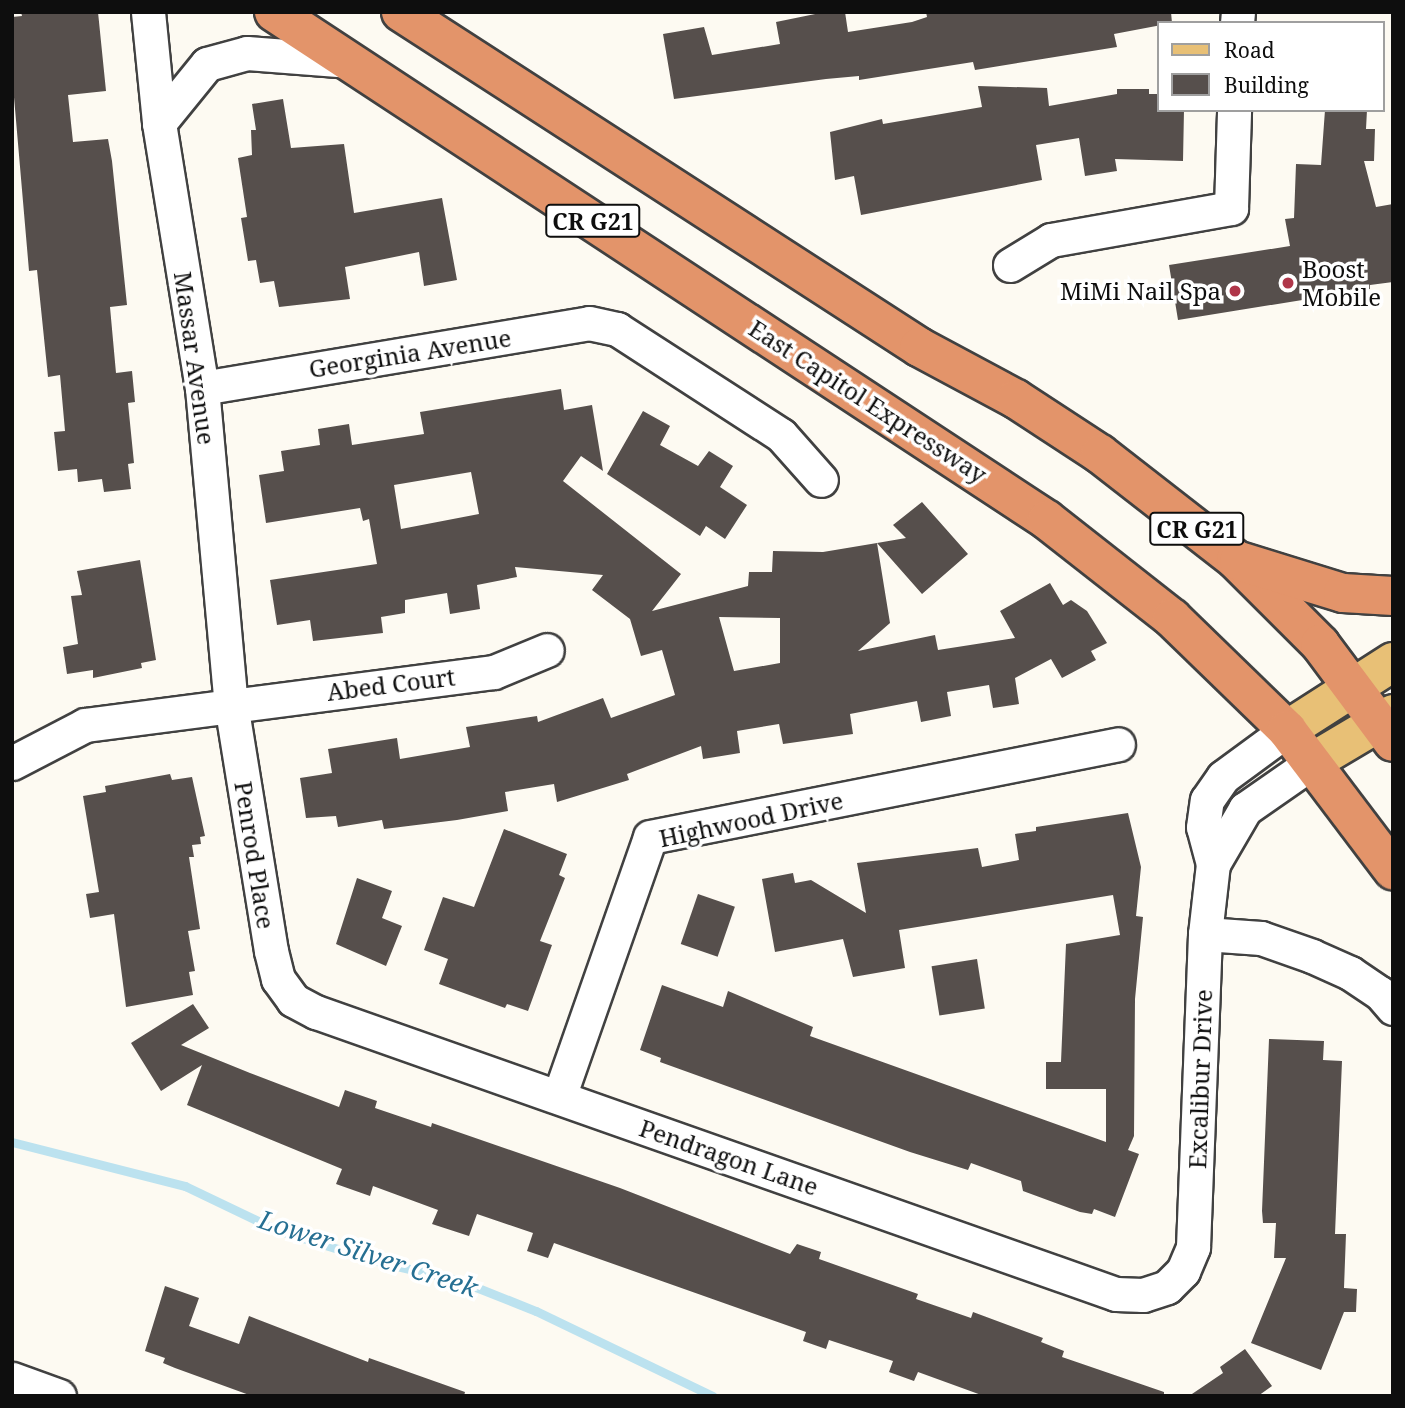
<!DOCTYPE html>
<html>
<head>
<meta charset="utf-8">
<style>
  body { margin:0 }
  #map { position:relative; width:1405px; height:1408px; overflow:hidden; background:#fdfaf2; font-family:"Noto Serif",serif }
  div>[style] { position:absolute }
  .stream>* { height:9px; margin:-4.5px; padding:0 4.5px; transform-origin:4.5px; border-radius:4.5px; background:#bce2ef }
  .building>* { inset:0; background:#564f4c; transform-origin:0 0 }
  .roads { filter:drop-shadow(2px 0 #414141) drop-shadow(-2px 0 #414141) drop-shadow(0 2px #414141) drop-shadow(0 -2px #414141) }
  .street>* { height:33px; margin:-16.5px; padding:0 16.5px; transform-origin:16.5px; border-radius:16.5px; background:#fff }
  .primary>* { height:38px; margin:-19px; padding:0 19px; transform-origin:19px; border-radius:19px; background:#e8c076 }
  .highway>* { height:38px; margin:-19px; padding:0 19px; transform-origin:19px; border-radius:19px; background:#e3946a }
  .dots>* { width:19px; height:19px; translate:-50% -50%; box-sizing:border-box; border:4px solid #fff; border-radius:50% }
  span { translate:-50% -50%; white-space:nowrap; text-align:center; line-height:1.15; -webkit-text-stroke:7px #fff; paint-order:stroke }
  .shield-label span { padding:2px 5px; background:#fff; border:2px solid; border-radius:5px; -webkit-text-stroke-width:0 }
  .shield-label { font-size:23px; color:#0e0e0e; font-weight:700 }
  .poi-label { font-size:24px; color:#0e0e0e }
  .left { translate:0 -50%; text-align:left }
  .right { translate:-100% -50%; text-align:right }
  .street-label { font-size:24px; color:#0e0e0e }
  .water-label { font-size:26px; color:#266f92; font-style:italic }
  .frame { position:absolute; inset:0; border:14px solid #0e0e0e; pointer-events:none }
  .legend { position:absolute; left:1157px; top:21px; width:228px; height:91px; box-sizing:border-box; background:#fff; border:2px solid #9f9f9f; margin:0; padding:9px 12px; list-style:none; font-size:21px; color:#0e0e0e }
  .legend li { display:flex; align-items:center; gap:14px; height:35px }
  .legend b { width:35px; border:2px solid #9f9f9f }
</style>
</head>
<body>
<div id="map">
  <div class="stream">
    <div style="left:12px;top:1142px;width:179px;rotate:14.3deg"></div>
    <div style="left:185px;top:1186px;width:102px;rotate:25.6deg"></div>
    <div style="left:277px;top:1230px;width:111px;rotate:17.3deg"></div>
    <div style="left:383px;top:1263px;width:77px;rotate:12.8deg"></div>
    <div style="left:458px;top:1280px;width:84px;rotate:21.7deg"></div>
    <div style="left:536px;top:1311px;width:196px;rotate:25.7deg"></div>
  </div>
  <div class="building">
    <div style="clip-path:polygon(21px 12px,98px 12px,106px 91px,68px 95px,73px 142px,108px 139px,112px 161px,127px 305px,110px 307px,116px 373px,132px 371px,135px 402px,128px 403px,134px 463px,128px 464px,131px 489px,104px 492px,102px 479px,78px 482px,77px 469px,58px 471px,54px 432px,65px 431px,60px 375px,48px 377px,37px 270px,29px 271px,12px 74px,12px 17px,22px 16px)"></div>
    <div style="clip-path:polygon(825px 12px,845px 12px,848px 32px,912px 22px,927px 17px,926px 12px,1171px 12px,1172px 23px,1114px 34px,1117px 47px,975px 70px,973px 62px,859px 80px,859px 76px,826px 79px,674px 99px,663px 34px,704px 27px,712px 55px,780px 44px,776px 22px)"></div>
    <div style="clip-path:polygon(978px 86px,1047px 88px,1049px 106px,1117px 94px,1117px 89px,1149px 89px,1149px 94px,1158px 94px,1158px 110px,1184px 110px,1183px 161px,1115px 159px,1117px 171px,1085px 176px,1079px 138px,1036px 145px,1042px 180px,861px 215px,854px 176px,835px 180px,830px 132px,882px 119px,883px 124px,982px 107px)"></div>
    <div style="clip-path:polygon(283px 99px,291px 148px,344px 144px,354px 213px,442px 198px,457px 280px,424px 286px,419px 252px,345px 267px,350px 299px,279px 307px,274px 281px,260px 283px,256px 260px,248px 261px,241px 218px,247px 217px,238px 158px,252px 155px,251px 130px,256px 130px,252px 104px)"></div>
    <div style="clip-path:polygon(1325px 110px,1367px 110px,1366px 129px,1375px 129px,1374px 161px,1364px 161px,1376px 207px,1393px 204px,1393px 282px,1370px 285px,1370px 289px,1178px 320px,1169px 265px,1290px 246px,1285px 219px,1294px 218px,1296px 164px,1321px 165px)"></div>
    <div style="clip-path:polygon(evenodd,561px 389px,564px 410px,592px 405px,603px 471px,581px 456px,563px 481px,681px 574px,652px 611px,748px 586px,749px 572px,772px 572px,773px 551px,823px 552px,877px 543px,890px 623px,858px 651px,935px 635px,938px 650px,1015px 638px,1000px 611px,1050px 583px,1063px 605px,1071px 600px,1087px 611px,1107px 643px,1091px 651px,1096px 660px,1062px 678px,1051px 659px,1015px 678px,1019px 704px,993px 708px,989px 685px,947px 692px,951px 716px,921px 722px,917px 701px,850px 714px,853px 734px,783px 744px,779px 724px,737px 731px,740px 753px,703px 759px,701px 746px,627px 774px,629px 780px,557px 802px,554px 784px,505px 792px,508px 811px,457px 820px,384px 829px,382px 820px,338px 827px,336px 816px,306px 818px,300px 778px,332px 773px,328px 749px,397px 738px,400px 759px,470px 747px,466px 727px,537px 716px,538px 722px,603px 698px,611px 718px,675px 695px,662px 650px,641px 656px,630px 619px,592px 590px,603px 575px,515px 567px,517px 577px,477px 585px,480px 609px,450px 614px,447px 593px,405px 600px,405px 613px,381px 617px,383px 633px,313px 641px,310px 620px,277px 625px,270px 580px,377px 564px,369px 519px,363px 521px,360px 508px,266px 523px,259px 475px,284px 471px,281px 451px,320px 445px,318px 429px,349px 424px,352px 445px,424px 434px,420px 412px,561px 389px,471px 472px,479px 514px,401px 529px,394px 485px,471px 472px,561px 389px,719px 617px,780px 618px,780px 663px,734px 671px,719px 617px)"></div>
    <div style="clip-path:polygon(643px 411px,670px 426px,660px 445px,698px 466px,709px 451px,733px 466px,720px 487px,747px 505px,725px 539px,706px 526px,700px 536px,607px 474px)"></div>
    <div style="clip-path:polygon(922px 502px,968px 554px,922px 594px,877px 543px,906px 538px,893px 525px)"></div>
    <div style="clip-path:polygon(140px 560px,156px 660px,141px 663px,142px 668px,93px 678px,93px 670px,67px 674px,63px 647px,78px 644px,71px 596px,82px 595px,77px 571px)"></div>
    <div style="clip-path:polygon(170px 774px,172px 780px,192px 777px,205px 836px,200px 837px,201px 844px,192px 845px,194px 857px,189px 857px,200px 929px,188px 931px,195px 971px,189px 972px,193px 995px,126px 1007px,114px 914px,90px 918px,86px 894px,99px 892px,83px 796px,106px 792px,105px 786px)"></div>
    <div style="clip-path:polygon(1128px 813px,1141px 867px,1136px 916px,1143px 917px,1135px 999px,1134px 1136px,1128px 1150px,1139px 1154px,1115px 1217px,1094px 1209px,1092px 1214px,1080px 1212px,1023px 1191px,1021px 1181px,971px 1163px,968px 1170px,910px 1152px,660px 1062px,661px 1058px,640px 1050px,662px 985px,723px 1007px,728px 991px,813px 1027px,810px 1036px,1106px 1142px,1106px 1089px,1046px 1089px,1046px 1062px,1061px 1062px,1066px 944px,1120px 935px,1113px 895px,899px 930px,905px 968px,853px 977px,843px 939px,775px 952px,762px 879px,793px 873px,795px 883px,811px 880px,866px 913px,857px 863px,978px 848px,982px 867px,1019px 860px,1015px 834px,1036px 831px,1036px 827px)"></div>
    <div style="clip-path:polygon(504px 829px,567px 854px,559px 875px,565px 878px,540px 941px,552px 945px,528px 1011px,507px 1004px,505px 1008px,439px 984px,448px 959px,424px 950px,443px 897px,474px 907px)"></div>
    <div style="clip-path:polygon(357px 878px,392px 891px,382px 918px,402px 926px,386px 966px,336px 944px)"></div>
    <div style="left:698px;top:894px;width:39px;height:53px;rotate:19deg"></div>
    <div style="left:977px;top:959px;width:50px;height:46px;rotate:81deg"></div>
    <div style="clip-path:polygon(193px 1004px,209px 1028px,181px 1045px,250px 1073px,339px 1107px,345px 1090px,377px 1101px,375px 1108px,431px 1127px,432px 1123px,620px 1188px,790px 1254px,797px 1244px,821px 1252px,819px 1259px,918px 1294px,916px 1299px,971px 1318px,973px 1312px,1043px 1338px,1041px 1342px,1064px 1351px,1062px 1357px,1164px 1392px,1164px 1396px,984px 1396px,918px 1372px,914px 1381px,889px 1372px,893px 1361px,829px 1340px,826px 1349px,803px 1341px,806px 1332px,554px 1243px,548px 1258px,527px 1251px,533px 1233px,477px 1214px,469px 1236px,432px 1224px,438px 1210px,373px 1186px,370px 1196px,336px 1184px,342px 1169px,187px 1105px,202px 1065px,161px 1091px,131px 1043px)"></div>
    <div style="clip-path:polygon(1269px 1039px,1324px 1041px,1323px 1060px,1342px 1061px,1335px 1234px,1346px 1234px,1344px 1288px,1357px 1289px,1356px 1312px,1344px 1312px,1321px 1370px,1251px 1343px,1286px 1258px,1274px 1258px,1276px 1223px,1263px 1223px,1262px 1211px)"></div>
    <div style="clip-path:polygon(165px 1286px,199px 1298px,189px 1326px,239px 1344px,249px 1316px,368px 1362px,369px 1358px,465px 1392px,464px 1396px,252px 1396px,175px 1368px,163px 1363px,165px 1358px,145px 1351px)"></div>
    <div style="clip-path:polygon(1245px 1349px,1272px 1386px,1258px 1396px,1189px 1396px,1223px 1373px,1220px 1367px)"></div>
  </div>
  <div class="roads">
    <div class="street">
      <div style="left:148px;top:12px;width:112px;rotate:84.3deg"></div>
      <div style="left:159px;top:123px;width:268px;rotate:80.8deg"></div>
      <div style="left:202px;top:388px;width:317px;rotate:84.8deg"></div>
      <div style="left:231px;top:704px;width:250px;rotate:80.8deg"></div>
      <div style="left:271px;top:951px;width:29px;rotate:76deg"></div>
      <div style="left:278px;top:979px;width:26px;rotate:54deg"></div>
      <div style="left:293px;top:1000px;width:26px;rotate:28deg"></div>
      <div style="left:316px;top:1012px;width:848px;rotate:19.42deg"></div>
      <div style="left:1116px;top:1294px;width:27px;rotate:2deg"></div>
      <div style="left:1143px;top:1295px;width:25px;rotate:-18deg"></div>
      <div style="left:1167px;top:1287px;width:23px;rotate:-45deg"></div>
      <div style="left:1183px;top:1271px;width:26px;rotate:-67deg"></div>
      <div style="left:1193px;top:1247px;width:313px;rotate:-87.8deg"></div>
      <div style="left:1205px;top:934px;width:70px;rotate:-83.5deg"></div>
      <div style="left:1213px;top:864px;width:38px;rotate:-105deg"></div>
      <div style="left:1203px;top:827px;width:27px;rotate:-82deg"></div>
      <div style="left:1207px;top:800px;width:28px;rotate:-55deg"></div>
      <div style="left:1223px;top:777px;width:79px;rotate:-36.3deg"></div>
      <div style="left:1237px;top:23px;width:11px;rotate:-85deg"></div>
      <div style="left:159px;top:123px;width:76px;rotate:-50.9deg"></div>
      <div style="left:207px;top:64px;width:41px;rotate:-15.4deg"></div>
      <div style="left:247px;top:53px;width:104px;rotate:4.4deg"></div>
      <div style="left:1010px;top:265px;width:48px;rotate:-31.4deg"></div>
      <div style="left:1051px;top:240px;width:183px;rotate:-10.1deg"></div>
      <div style="left:1231px;top:208px;width:98px;rotate:-88.2deg"></div>
      <div style="left:202px;top:388px;width:392px;rotate:-9.5deg"></div>
      <div style="left:589px;top:323px;width:29px;rotate:12deg"></div>
      <div style="left:617px;top:329px;width:195px;rotate:32.9deg"></div>
      <div style="left:781px;top:435px;width:60px;rotate:48.4deg"></div>
      <div style="left:12px;top:763px;width:82px;rotate:-27.5deg"></div>
      <div style="left:85px;top:725px;width:412px;rotate:-7.4deg"></div>
      <div style="left:494px;top:672px;width:57px;rotate:-22.5deg"></div>
      <div style="left:1213px;top:864px;width:64px;rotate:-59.8deg"></div>
      <div style="left:1245px;top:809px;width:84px;rotate:-34.8deg"></div>
      <div style="left:1205px;top:934px;width:56px;rotate:4.1deg"></div>
      <div style="left:1261px;top:938px;width:54px;rotate:19.4deg"></div>
      <div style="left:1312px;top:956px;width:42px;rotate:24.1deg"></div>
      <div style="left:1350px;top:973px;width:36px;rotate:34deg"></div>
      <div style="left:1380px;top:993px;width:20px;rotate:49deg"></div>
      <div style="left:559px;top:1097px;width:275px;rotate:-70.7deg"></div>
      <div style="left:650px;top:837px;width:477px;rotate:-11.2deg"></div>
      <div style="left:12px;top:1379px;width:50px;rotate:19.9deg"></div>
    </div>
    <div class="primary">
      <div style="left:1287px;top:730px;width:126px;rotate:-32.7deg"></div>
      <div style="left:1314px;top:761px;width:92px;rotate:-30.7deg"></div>
    </div>
    <div class="highway">
      <div style="left:274px;top:12px;width:925px;rotate:33.31deg"></div>
      <div style="left:1047px;top:520px;width:159px;rotate:38.1deg"></div>
      <div style="left:1172px;top:618px;width:161px;rotate:44.2deg"></div>
      <div style="left:1287px;top:730px;width:176px;rotate:52.9deg"></div>
      <div style="left:401px;top:12px;width:617px;rotate:32.89deg"></div>
      <div style="left:919px;top:347px;width:110px;rotate:28.2deg"></div>
      <div style="left:1016px;top:399px;width:100px;rotate:33.2deg"></div>
      <div style="left:1100px;top:454px;width:172px;rotate:37.9deg"></div>
      <div style="left:1236px;top:560px;width:119px;rotate:45deg"></div>
      <div style="left:1320px;top:644px;width:122px;rotate:53.3deg"></div>
      <div style="left:1239px;top:561px;width:109px;rotate:17.1deg"></div>
      <div style="left:1343px;top:593px;width:50px;rotate:3.4deg"></div>
    </div>
  </div>
  <div class="dots">
    <div style="left:1288px;top:283px;background:#af3649"></div>
    <div style="left:1235px;top:291px;background:#af3649"></div>
  </div>
  <div class="shield-label">
    <span style="left:593px;top:221px">CR G21</span>
    <span style="left:1197px;top:529px">CR G21</span>
  </div>
  <div class="poi-label">
    <span class="left" style="left:1302px;top:283px">Boost<br>Mobile</span>
    <span class="right" style="left:1221px;top:291px">MiMi Nail Spa</span>
  </div>
  <div class="street-label">
    <span style="left:410px;top:353px;rotate:-9deg">Georginia Avenue</span>
    <span style="left:195px;top:358px;rotate:82deg">Massar Avenue</span>
    <span style="left:868px;top:401px;rotate:33deg">East Capitol Expressway</span>
    <span style="left:391px;top:684px;rotate:-7deg">Abed Court</span>
    <span style="left:751px;top:819px;rotate:-12deg">Highwood Drive</span>
    <span style="left:255px;top:855px;rotate:81deg">Penrod Place</span>
    <span style="left:1200px;top:1079px;rotate:-88deg">Excalibur Drive</span>
    <span style="left:729px;top:1157px;rotate:19deg">Pendragon Lane</span>
  </div>
  <div class="water-label">
    <span style="left:368px;top:1254px;rotate:18deg">Lower Silver Creek</span>
  </div>
  <div class="frame"></div>
  <ul class="legend">
  <li><b style="height:9px;background:#e8c076"></b>Road</li>
  <li><b style="height:19px;background:#564f4c"></b>Building</li>
  </ul>
</div>
</body>
</html>
